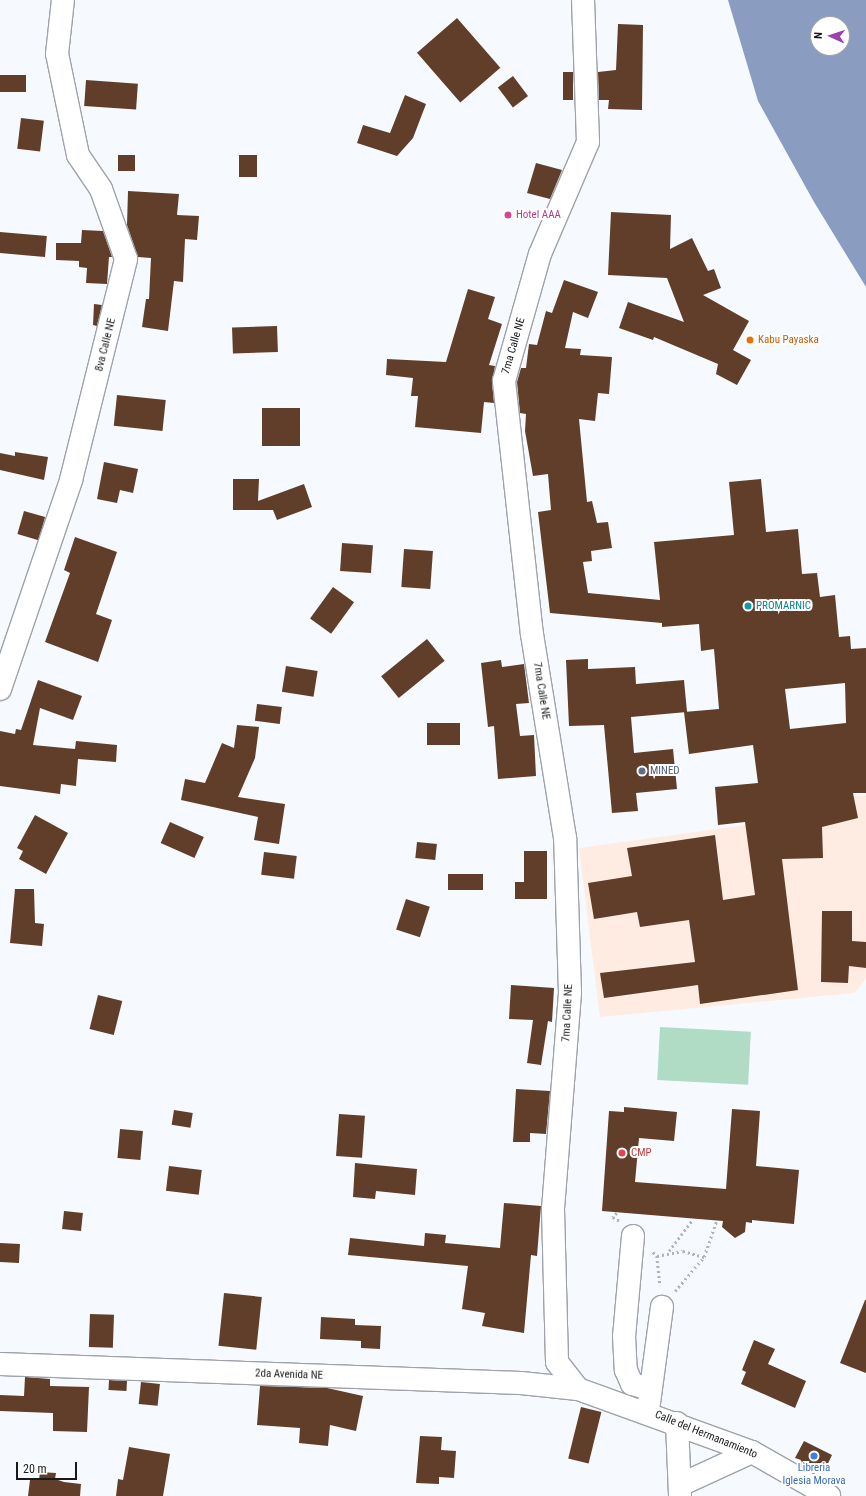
<!DOCTYPE html>
<html>
<head>
<meta charset="utf-8">
<style>
  body { margin:0 }
  #map { position:relative; width:866px; height:1496px; overflow:hidden; background:#f6fafe; font-family:"Roboto Condensed",sans-serif }
  div>[style] { position:absolute }
  .education>* { inset:0; background:#feece2 }
  .green>* { inset:0; background:#b0dcc6; transform-origin:0 0 }
  .water>* { inset:0; background:#8a9dc1 }
  .building>* { inset:0; background:#603e29; transform-origin:0 0 }
  .path>* { height:2.5px; margin-top:-1.25px; transform-origin:0; background:repeating-linear-gradient(90deg,#b1b4b7 0 2px,transparent 0 5px) }
  .roads { filter:drop-shadow(1px 0 #9da3a9) drop-shadow(-1px 0 #9da3a9) drop-shadow(0 1px #9da3a9) drop-shadow(0 -1px #9da3a9) }
  .minor>* { height:22px; margin:-11px; padding:0 11px; transform-origin:11px; border-radius:11px; background:#fff }
  .dots>* { width:11px; height:11px; translate:-50% -50%; box-sizing:border-box; border:2px solid #fff; border-radius:50% }
  span { translate:-50% -50%; white-space:nowrap; text-align:center; line-height:1.15; -webkit-text-stroke:4px #fff; paint-order:stroke }
  .hotel-label { font-size:11px; color:#b23c85 }
  .left { translate:0 -50%; text-align:left }
  .food-label { font-size:11px; color:#c56008 }
  .street-label { font-size:11px; color:#17191b }
  .culture-label { font-size:11px; color:#0d838f }
  .service-label { font-size:11px; color:#4e5e75 }
  .health-label { font-size:11px; color:#be3a42 }
  .shop-label { font-size:11px; color:#366cbe }
  .north { position:absolute; left:810px; top:16px; width:40px; height:40px; box-sizing:border-box; background:#fff; border:1px solid #a2a3a4; border-radius:50%; rotate:273deg; font-size:11px; font-weight:700; line-height:16px; text-align:center; color:#17191b }
  .north::after { content:''; display:block; margin:auto; width:14px; height:18px; background:#9d41ac; clip-path:polygon(50% 0,100% 100%,50% 72%,0 100%) }
  .scale { position:absolute; left:16px; top:1462px; width:61px; height:18px; box-sizing:border-box; border:2px solid #17191b; border-top:0; padding-left:5px; font-size:12px; line-height:14px; white-space:nowrap; color:#17191b; -webkit-text-stroke:3px #fff; paint-order:stroke }
</style>
</head>
<body>
<div id="map">
  <div class="education">
    <div style="clip-path:polygon(866px 795px,866px 979px,854px 993px,600px 1017px,579px 848px,753px 824px,829px 797px)"></div>
  </div>
  <div class="green">
    <div style="left:660px;top:1027px;width:91px;height:53px;rotate:3deg"></div>
  </div>
  <div class="water">
    <div style="clip-path:polygon(evenodd,728px 0,866px 0,866px 287px,814px 202px,758px 101px,728px 0,818px 24px,842px 24px,842px 48px,818px 48px,818px 24px)"></div>
  </div>
  <div class="building">
    <div style="left:457px;top:18px;width:66px;height:53px;rotate:49deg"></div>
    <div style="clip-path:polygon(618px 24px,643px 25px,642px 110px,608px 109px,609px 100px,599px 100px,598px 72px,616px 70px)"></div>
    <div style="left:563px;top:72px;width:10px;height:28px"></div>
    <div style="left:0;top:75px;width:26px;height:17px"></div>
    <div style="left:513px;top:76px;width:25px;height:19px;rotate:53deg"></div>
    <div style="left:86px;top:80px;width:52px;height:26px;rotate:4deg"></div>
    <div style="clip-path:polygon(405px 95px,426px 104px,413px 138px,397px 156px,357px 143px,363px 125px,390px 133px)"></div>
    <div style="left:21px;top:118px;width:23px;height:31px;rotate:7deg"></div>
    <div style="left:118px;top:155px;width:17px;height:16px"></div>
    <div style="left:239px;top:155px;width:18px;height:22px"></div>
    <div style="clip-path:polygon(536px 163px,562px 170px,550px 199px,527px 193px)"></div>
    <div style="clip-path:polygon(128px 191px,179px 194px,177px 215px,199px 216px,197px 240px,185px 239px,183px 282px,174px 281px,168px 331px,142px 327px,146px 299px,149px 299px,151px 258px,138px 257px,127px 225px)"></div>
    <div style="clip-path:polygon(611px 212px,671px 215px,670px 249px,692px 238px,708px 271px,714px 269px,721px 288px,703px 295px,749px 321px,733px 350px,751px 360px,737px 385px,716px 374px,718px 364px,654px 337px,653px 340px,619px 328px,628px 302px,684px 322px,667px 278px,608px 275px)"></div>
    <div style="clip-path:polygon(82px 230px,103px 231px,112px 257px,109px 257px,107px 284px,86px 283px,87px 268px,79px 267px,79px 261px,56px 260px,56px 243px,81px 243px)"></div>
    <div style="left:0;top:232px;width:47px;height:21px;rotate:5deg"></div>
    <div style="clip-path:polygon(evenodd,564px 280px,598px 292px,588px 318px,573px 312px,565px 348px,581px 349px,580px 355px,612px 357px,609px 394px,598px 393px,595px 421px,579px 419px,587px 502px,592px 501px,597px 523px,608px 522px,612px 548px,591px 551px,592px 561px,583px 562px,588px 593px,660px 600px,654px 542px,734px 535px,729px 482px,761px 479px,766px 532px,798px 529px,802px 574px,817px 573px,820px 597px,835px 595px,839px 637px,850px 636px,851px 649px,866px 648px,866px 793px,853px 793px,858px 818px,822px 827px,823px 858px,782px 859px,798px 990px,700px 1004px,698px 985px,604px 998px,600px 973px,695px 962px,689px 920px,640px 927px,637px 912px,594px 919px,588px 883px,632px 876px,627px 848px,715px 835px,723px 900px,755px 895px,745px 822px,718px 825px,715px 787px,758px 783px,753px 745px,689px 754px,684px 712px,719px 709px,714px 649px,701px 651px,699px 624px,662px 627px,662px 623px,550px 613px,538px 512px,551px 510px,548px 474px,533px 476px,525px 431px,526px 414px,520px 413px,517px 382px,521px 368px,526px 368px,529px 344px,537px 345px,546px 311px,552px 313px,564px 280px,845px 683px,846px 723px,790px 729px,785px 689px,845px 683px)"></div>
    <div style="clip-path:polygon(468px 289px,495px 297px,488px 319px,502px 324px,489px 365px,495px 366px,492px 382px,494px 403px,484px 402px,481px 433px,415px 427px,418px 396px,411px 396px,413px 378px,386px 375px,387px 359px,446px 362px)"></div>
    <div style="clip-path:polygon(94px 304px,102px 305px,97px 326px,93px 325px)"></div>
    <div style="left:277px;top:326px;width:26px;height:45px;rotate:88deg"></div>
    <div style="left:117px;top:395px;width:49px;height:31px;rotate:6deg"></div>
    <div style="left:262px;top:408px;width:38px;height:38px"></div>
    <div style="clip-path:polygon(15px 452px,48px 457px,44px 480px,0 470px,0 453px,15px 456px)"></div>
    <div style="clip-path:polygon(104px 462px,138px 469px,133px 493px,120px 490px,117px 503px,97px 499px)"></div>
    <div style="clip-path:polygon(233px 479px,259px 479px,258px 501px,304px 484px,312px 507px,277px 520px,273px 510px,233px 510px)"></div>
    <div style="left:24px;top:511px;width:22px;height:24px;rotate:16deg"></div>
    <div style="clip-path:polygon(75px 537px,117px 552px,96px 614px,112px 620px,98px 662px,45px 642px,70px 573px,64px 570px)"></div>
    <div style="left:342px;top:543px;width:31px;height:28px;rotate:4deg"></div>
    <div style="left:404px;top:549px;width:29px;height:38px;rotate:4deg"></div>
    <div style="left:333px;top:587px;width:26px;height:39px;rotate:36deg"></div>
    <div style="left:427px;top:639px;width:28px;height:59px;rotate:51deg"></div>
    <div style="clip-path:polygon(588px 659px,588px 669px,635px 667px,636px 684px,684px 680px,687px 712px,631px 717px,634px 753px,673px 749px,677px 789px,636px 793px,638px 811px,612px 813px,604px 725px,569px 726px,566px 660px)"></div>
    <div style="clip-path:polygon(501px 660px,502px 667px,524px 664px,529px 703px,516px 704px,520px 736px,534px 735px,536px 776px,498px 779px,494px 726px,488px 727px,481px 663px)"></div>
    <div style="left:286px;top:666px;width:32px;height:26px;rotate:9deg"></div>
    <div style="clip-path:polygon(38px 680px,82px 696px,73px 720px,40px 708px,33px 745px,75px 749px,76px 741px,117px 745px,116px 762px,78px 759px,76px 786px,61px 784px,60px 794px,0 786px,0 731px,15px 734px,16px 729px,21px 730px)"></div>
    <div style="left:257px;top:704px;width:25px;height:17px;rotate:7deg"></div>
    <div style="left:427px;top:723px;width:33px;height:22px"></div>
    <div style="clip-path:polygon(237px 725px,259px 727px,255px 758px,238px 797px,285px 804px,279px 844px,254px 840px,258px 817px,181px 800px,185px 779px,205px 783px,222px 743px,234px 748px)"></div>
    <div style="clip-path:polygon(35px 815px,68px 833px,46px 874px,19px 859px,23px 851px,17px 848px)"></div>
    <div style="left:170px;top:822px;width:37px;height:23px;rotate:24deg"></div>
    <div style="left:417px;top:842px;width:20px;height:16px;rotate:6deg"></div>
    <div style="clip-path:polygon(524px 851px,547px 851px,547px 899px,515px 899px,515px 882px,524px 882px)"></div>
    <div style="left:264px;top:852px;width:33px;height:23px;rotate:7deg"></div>
    <div style="left:483px;top:874px;width:16px;height:35px;rotate:90deg"></div>
    <div style="clip-path:polygon(15px 889px,34px 889px,35px 923px,44px 924px,42px 946px,10px 943px)"></div>
    <div style="left:406px;top:899px;width:25px;height:32px;rotate:18deg"></div>
    <div style="clip-path:polygon(822px 911px,852px 911px,852px 941px,866px 942px,866px 968px,849px 966px,848px 983px,821px 982px)"></div>
    <div style="clip-path:polygon(511px 985px,554px 988px,552px 1022px,548px 1021px,541px 1065px,527px 1063px,533px 1020px,509px 1019px)"></div>
    <div style="left:98px;top:995px;width:25px;height:35px;rotate:14deg"></div>
    <div style="clip-path:polygon(516px 1089px,550px 1091px,546px 1134px,530px 1133px,530px 1142px,513px 1142px)"></div>
    <div style="clip-path:polygon(624px 1107px,677px 1112px,674px 1141px,639px 1138px,635px 1182px,726px 1189px,732px 1109px,760px 1111px,756px 1166px,799px 1170px,794px 1224px,752px 1220px,752px 1223px,746px 1222px,745px 1232px,735px 1238px,722px 1227px,723px 1221px,602px 1211px,609px 1111px,624px 1112px)"></div>
    <div style="left:174px;top:1110px;width:19px;height:15px;rotate:9deg"></div>
    <div style="left:339px;top:1114px;width:26px;height:42px;rotate:4deg"></div>
    <div style="left:120px;top:1129px;width:23px;height:29px;rotate:5deg"></div>
    <div style="clip-path:polygon(355px 1163px,417px 1169px,415px 1195px,376px 1191px,375px 1199px,353px 1197px)"></div>
    <div style="left:169px;top:1166px;width:33px;height:25px;rotate:7deg"></div>
    <div style="clip-path:polygon(504px 1203px,541px 1206px,537px 1256px,531px 1255px,524px 1333px,482px 1326px,485px 1313px,462px 1309px,468px 1266px,348px 1255px,350px 1238px,424px 1246px,425px 1233px,446px 1235px,445px 1243px,500px 1248px)"></div>
    <div style="left:64px;top:1211px;width:19px;height:18px;rotate:6deg"></div>
    <div style="left:0;top:1243px;width:20px;height:19px;rotate:3deg"></div>
    <div style="left:224px;top:1293px;width:38px;height:53px;rotate:6deg"></div>
    <div style="clip-path:polygon(865px 1300px,866px 1300px,866px 1373px,840px 1363px)"></div>
    <div style="left:90px;top:1314px;width:24px;height:33px;rotate:2deg"></div>
    <div style="clip-path:polygon(321px 1317px,355px 1319px,355px 1325px,381px 1326px,380px 1349px,361px 1348px,361px 1341px,320px 1339px)"></div>
    <div style="clip-path:polygon(754px 1340px,775px 1349px,768px 1364px,806px 1381px,795px 1408px,741px 1384px,746px 1372px,742px 1370px)"></div>
    <div style="clip-path:polygon(25px 1377px,50px 1379px,50px 1386px,89px 1387px,87px 1432px,53px 1431px,53px 1413px,0 1411px,0 1395px,24px 1396px)"></div>
    <div style="left:109px;top:1380px;width:18px;height:10px;rotate:3deg"></div>
    <div style="left:141px;top:1382px;width:19px;height:22px;rotate:6deg"></div>
    <div style="clip-path:polygon(260px 1386px,327px 1388px,363px 1396px,356px 1431px,330px 1425px,328px 1446px,299px 1443px,300px 1428px,257px 1425px)"></div>
    <div style="left:581px;top:1407px;width:21px;height:53px;rotate:14deg"></div>
    <div style="clip-path:polygon(420px 1436px,442px 1437px,441px 1450px,456px 1451px,454px 1478px,439px 1477px,439px 1484px,416px 1483px)"></div>
    <div style="clip-path:polygon(804px 1441px,832px 1455px,824px 1472px,816px 1468px,814px 1473px,799px 1464px,801px 1460px,795px 1458px)"></div>
    <div style="clip-path:polygon(129px 1447px,170px 1454px,163px 1496px,116px 1496px,118px 1479px,123px 1480px)"></div>
    <div style="clip-path:polygon(40px 1472px,56px 1473px,55px 1479px,64px 1482px,81px 1484px,80px 1496px,28px 1496px,30px 1480px,39px 1480px)"></div>
  </div>
  <div class="path">
    <div style="left:617px;top:1213px;width:6px;rotate:135deg"></div>
    <div style="left:613px;top:1217px;width:8px;rotate:30deg"></div>
    <div style="left:669px;top:1251px;width:39px;rotate:-53deg"></div>
    <div style="left:653px;top:1252px;width:6px;rotate:45deg"></div>
    <div style="left:657px;top:1256px;width:30px;rotate:84deg"></div>
    <div style="left:657px;top:1256px;width:26px;rotate:-11deg"></div>
    <div style="left:683px;top:1251px;width:22px;rotate:16deg"></div>
    <div style="left:675px;top:1291px;width:45px;rotate:-49.5deg"></div>
    <div style="left:704px;top:1257px;width:39px;rotate:-71deg"></div>
  </div>
  <div class="roads">
    <div class="minor">
      <div style="left:0;top:689px;width:221px;rotate:-71.2deg"></div>
      <div style="left:71px;top:480px;width:228px;rotate:-76deg"></div>
      <div style="left:126px;top:259px;width:74px;rotate:-109.7deg"></div>
      <div style="left:101px;top:189px;width:41px;rotate:-124.1deg"></div>
      <div style="left:78px;top:155px;width:103px;rotate:-101.7deg"></div>
      <div style="left:57px;top:54px;width:54px;rotate:-83.7deg"></div>
      <div style="left:633px;top:1236px;width:100px;rotate:95.1deg"></div>
      <div style="left:624px;top:1336px;width:34px;rotate:87deg"></div>
      <div style="left:626px;top:1370px;width:15px;rotate:67deg"></div>
      <div style="left:632px;top:1384px;width:19px;rotate:16deg"></div>
      <div style="left:0;top:1364px;width:521px;rotate:2.09deg"></div>
      <div style="left:521px;top:1383px;width:57px;rotate:6deg"></div>
      <div style="left:578px;top:1389px;width:185px;rotate:19.9deg"></div>
      <div style="left:752px;top:1452px;width:89px;rotate:29.7deg"></div>
      <div style="left:578px;top:1389px;width:34px;rotate:-128deg"></div>
      <div style="left:557px;top:1362px;width:153px;rotate:-91.5deg"></div>
      <div style="left:553px;top:1209px;width:217px;rotate:-85.5deg"></div>
      <div style="left:570px;top:993px;width:155px;rotate:-91.8deg"></div>
      <div style="left:565px;top:838px;width:206px;rotate:-99.2deg"></div>
      <div style="left:532px;top:635px;width:256px;rotate:-96.3deg"></div>
      <div style="left:504px;top:381px;width:132px;rotate:-74.2deg"></div>
      <div style="left:540px;top:254px;width:122px;rotate:-66.8deg"></div>
      <div style="left:588px;top:142px;width:142px;rotate:-92deg"></div>
      <div style="left:649px;top:1403px;width:97px;rotate:-82.3deg"></div>
      <div style="left:677px;top:1423px;width:73px;rotate:87.6deg"></div>
      <div style="left:680px;top:1485px;width:79px;rotate:-24.6deg"></div>
    </div>
  </div>
  <div class="dots">
    <div style="left:508px;top:215px;background:#d1479c"></div>
    <div style="left:750px;top:340px;background:#e8710a"></div>
    <div style="left:748px;top:606px;background:#0f9aa8"></div>
    <div style="left:642px;top:771px;background:#5c6f8a"></div>
    <div style="left:622px;top:1153px;background:#e0444e"></div>
    <div style="left:814px;top:1456px;background:#3f7fe0"></div>
  </div>
  <div class="hotel-label">
    <span class="left" style="left:516px;top:215px">Hotel AAA</span>
  </div>
  <div class="food-label">
    <span class="left" style="left:758px;top:340px">Kabu Payaska</span>
  </div>
  <div class="street-label">
    <span style="left:106px;top:345px;rotate:-76deg">8va Calle NE</span>
    <span style="left:514px;top:346px;rotate:-74deg">7ma Calle NE</span>
    <span style="left:541px;top:691px;rotate:81deg">7ma Calle NE</span>
    <span style="left:568px;top:1013px;rotate:-87deg">7ma Calle NE</span>
    <span style="left:289px;top:1375px;rotate:2deg">2da Avenida NE</span>
    <span style="left:706px;top:1435px;rotate:22deg">Calle del Hermanamiento</span>
  </div>
  <div class="culture-label">
    <span class="left" style="left:756px;top:606px">PROMARNIC</span>
  </div>
  <div class="service-label">
    <span class="left" style="left:650px;top:771px">MINED</span>
  </div>
  <div class="health-label">
    <span class="left" style="left:631px;top:1153px">CMP</span>
  </div>
  <div class="shop-label">
    <span style="left:814px;top:1475px">Libreria<br>Iglesia Morava</span>
  </div>
  <div class="north">N</div>
  <div class="scale">20 m</div>
</div>
</body>
</html>
